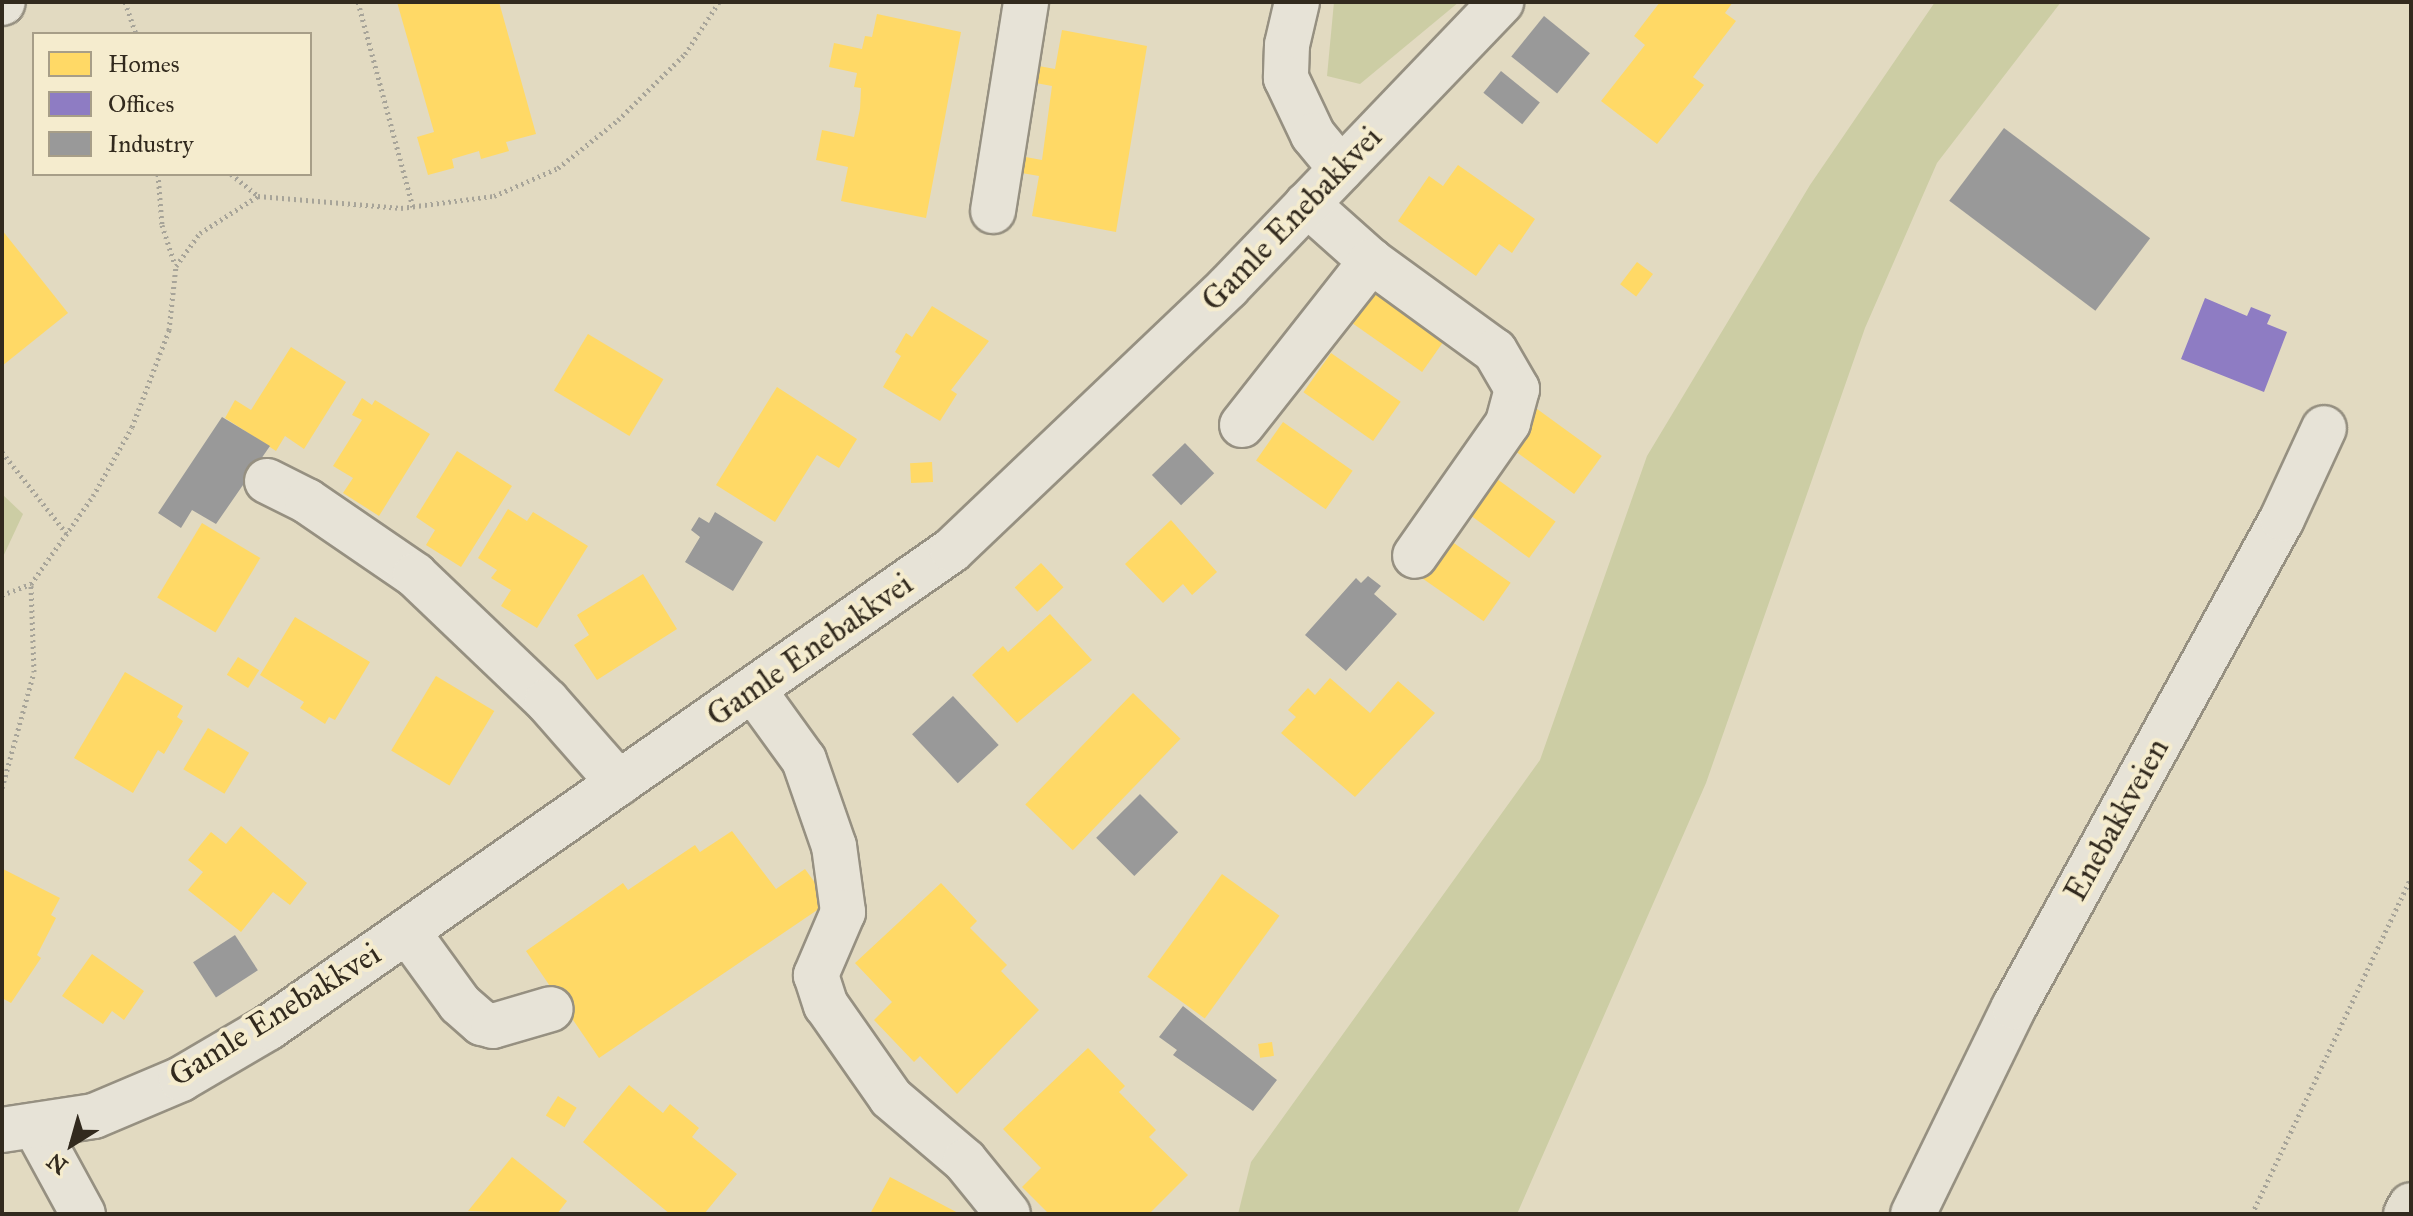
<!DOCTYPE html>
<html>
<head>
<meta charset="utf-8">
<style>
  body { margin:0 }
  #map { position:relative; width:2413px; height:1216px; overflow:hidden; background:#e2dac1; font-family:"IM FELL Great Primer",serif }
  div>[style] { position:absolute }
  .green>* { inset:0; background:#cccda4 }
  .homes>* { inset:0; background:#ffd966; transform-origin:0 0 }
  .offices>* { inset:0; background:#8e7cc3 }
  .industry>* { inset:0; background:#999; transform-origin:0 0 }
  .path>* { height:5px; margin-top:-2.5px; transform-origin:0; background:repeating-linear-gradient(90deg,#a7a499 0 2px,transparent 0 6px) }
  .roads { filter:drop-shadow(2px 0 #969081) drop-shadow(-2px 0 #969081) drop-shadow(0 2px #969081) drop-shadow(0 -2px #969081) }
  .minor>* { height:44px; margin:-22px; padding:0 22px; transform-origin:22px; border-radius:22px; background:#e7e3d7 }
  .highway>* { height:44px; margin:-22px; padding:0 22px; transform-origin:22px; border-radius:22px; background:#e4dfd0 }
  span { translate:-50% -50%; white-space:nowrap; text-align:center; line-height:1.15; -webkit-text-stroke:8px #f5ecce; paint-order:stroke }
  .street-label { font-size:32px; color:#322a1e }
  .frame { position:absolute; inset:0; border:4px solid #322a1e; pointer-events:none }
  .legend { position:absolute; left:32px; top:32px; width:280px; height:144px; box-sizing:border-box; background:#f5ecce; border:2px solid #a79e88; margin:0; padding:10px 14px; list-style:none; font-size:24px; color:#322a1e }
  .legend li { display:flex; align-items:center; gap:16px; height:40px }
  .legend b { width:40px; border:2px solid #a79e88 }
  .north { position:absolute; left:32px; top:1104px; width:80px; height:80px; -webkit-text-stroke:6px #f5ecce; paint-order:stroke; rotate:217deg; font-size:22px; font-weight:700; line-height:32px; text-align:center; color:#322a1e }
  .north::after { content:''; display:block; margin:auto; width:28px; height:36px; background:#322a1e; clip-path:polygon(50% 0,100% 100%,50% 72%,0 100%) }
</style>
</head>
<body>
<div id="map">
  <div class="green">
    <div style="clip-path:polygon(1334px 2px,1459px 2px,1360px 84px,1327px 76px)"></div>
    <div style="clip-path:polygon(1935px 2px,2061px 2px,1937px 163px,1865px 328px,1706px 783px,1517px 1214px,1238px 1214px,1251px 1162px,1540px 760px,1647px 456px,1810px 185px)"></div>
    <div style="clip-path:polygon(2px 494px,23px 514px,2px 559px)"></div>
  </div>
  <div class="homes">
    <div style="clip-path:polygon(397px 2px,499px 2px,536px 134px,506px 142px,509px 151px,481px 159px,479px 151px,452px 159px,454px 168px,428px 175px,417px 137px,434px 132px)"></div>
    <div style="clip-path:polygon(1660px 2px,1733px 2px,1725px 13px,1736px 21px,1693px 77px,1704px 85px,1657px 144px,1601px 101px,1645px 45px,1634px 36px)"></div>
    <div style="clip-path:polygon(877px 14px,961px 32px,926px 218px,841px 201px,848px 167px,816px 160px,822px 130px,854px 137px,860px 109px,861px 88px,854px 87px,857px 73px,829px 67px,834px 43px,862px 49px,865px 36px,872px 37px)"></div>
    <div style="clip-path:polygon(1062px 30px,1147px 46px,1116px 232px,1032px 216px,1039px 176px,1011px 171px,1014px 155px,1042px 160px,1052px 86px,1025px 81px,1028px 64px,1055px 69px)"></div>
    <div style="clip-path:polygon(1458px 165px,1535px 219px,1512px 253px,1499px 244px,1476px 276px,1398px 221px,1429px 176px,1443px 186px)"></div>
    <div style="clip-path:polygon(2px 230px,68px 313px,2px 366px)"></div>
    <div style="left:1637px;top:262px;width:20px;height:28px;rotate:37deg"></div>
    <div style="left:1380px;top:284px;width:85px;height:48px;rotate:35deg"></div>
    <div style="clip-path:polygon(932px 306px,989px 341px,951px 390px,957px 394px,940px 421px,883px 387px,901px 356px,895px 352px,906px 333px,912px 337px)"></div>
    <div style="left:588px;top:334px;width:88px;height:66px;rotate:31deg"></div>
    <div style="clip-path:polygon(291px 347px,346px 382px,304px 449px,285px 436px,276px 451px,225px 418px,235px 400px,251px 410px)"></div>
    <div style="left:1331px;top:353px;width:85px;height:48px;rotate:35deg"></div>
    <div style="clip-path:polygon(777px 387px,857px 439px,839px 468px,817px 455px,775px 522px,716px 485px)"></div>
    <div style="clip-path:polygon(362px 398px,372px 405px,375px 400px,430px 434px,379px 516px,343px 493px,353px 478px,333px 466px,362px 420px,352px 415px)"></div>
    <div style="left:1533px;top:406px;width:85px;height:47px;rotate:36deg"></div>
    <div style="left:1283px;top:422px;width:85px;height:47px;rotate:35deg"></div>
    <div style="clip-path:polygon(457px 451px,512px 486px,461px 567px,426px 545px,435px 530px,416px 517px)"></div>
    <div style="left:932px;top:462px;width:20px;height:22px;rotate:87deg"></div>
    <div style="left:1486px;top:471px;width:86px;height:45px;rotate:36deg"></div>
    <div style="clip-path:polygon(508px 509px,527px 521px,533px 512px,588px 546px,537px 628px,501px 606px,511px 590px,491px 578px,497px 570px,478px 558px)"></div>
    <div style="clip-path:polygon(1171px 520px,1217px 572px,1192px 595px,1183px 584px,1163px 603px,1125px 564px)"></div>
    <div style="left:202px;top:523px;width:68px;height:87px;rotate:31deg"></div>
    <div style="left:1441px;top:534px;width:85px;height:47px;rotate:35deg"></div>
    <div style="left:1041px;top:563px;width:33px;height:36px;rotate:47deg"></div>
    <div style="clip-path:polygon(643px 574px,677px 629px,597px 680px,574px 645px,589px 635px,577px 615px)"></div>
    <div style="clip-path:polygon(1050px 614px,1092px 660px,1017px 723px,972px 675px,1003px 646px,1008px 652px)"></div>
    <div style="clip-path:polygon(295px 617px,370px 662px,335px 720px,329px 717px,325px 724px,300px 708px,304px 702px,260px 675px)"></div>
    <div style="left:238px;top:657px;width:25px;height:21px;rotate:32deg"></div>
    <div style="clip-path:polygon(125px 672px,183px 706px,177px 717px,183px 721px,164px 754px,158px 750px,133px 793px,74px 758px)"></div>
    <div style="left:436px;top:676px;width:68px;height:87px;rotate:31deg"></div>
    <div style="clip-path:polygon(1330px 678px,1370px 713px,1398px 681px,1435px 713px,1355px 797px,1281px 733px,1296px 717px,1288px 710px,1308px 688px,1315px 695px)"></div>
    <div style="left:1133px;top:693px;width:66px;height:155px;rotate:44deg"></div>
    <div style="left:208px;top:728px;width:48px;height:48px;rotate:31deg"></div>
    <div style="clip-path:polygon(241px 826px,307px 883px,290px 905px,273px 892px,241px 932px,188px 890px,203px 872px,188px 860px,211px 832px,226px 844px)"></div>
    <div style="clip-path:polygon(732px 831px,776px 889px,805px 869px,829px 902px,599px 1058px,526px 951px,623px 883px,628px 890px,695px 845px,700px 852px)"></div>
    <div style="clip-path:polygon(3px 869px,60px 898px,51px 915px,56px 918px,37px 955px,41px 958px,11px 1003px,2px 998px)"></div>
    <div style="left:1222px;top:874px;width:71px;height:127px;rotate:36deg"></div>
    <div style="clip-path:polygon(941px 883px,977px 921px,970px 928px,1007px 965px,1001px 971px,1039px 1010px,957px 1094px,920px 1056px,914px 1062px,874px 1020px,892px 1002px,855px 963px)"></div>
    <div style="clip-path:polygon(92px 954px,144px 991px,124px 1020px,112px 1011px,103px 1024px,62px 996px)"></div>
    <div style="left:1272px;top:1042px;width:14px;height:14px;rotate:82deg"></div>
    <div style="clip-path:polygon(1088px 1048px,1125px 1086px,1119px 1092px,1156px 1130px,1149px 1137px,1188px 1175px,1149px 1214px,1049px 1214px,1022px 1187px,1041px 1168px,1003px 1129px)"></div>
    <div style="clip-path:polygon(629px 1085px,663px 1113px,670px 1104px,699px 1128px,692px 1137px,737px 1174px,704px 1214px,670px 1214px,583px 1142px)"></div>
    <div style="left:558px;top:1096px;width:22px;height:23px;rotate:32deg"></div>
    <div style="clip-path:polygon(512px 1157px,567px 1201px,557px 1214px,468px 1211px)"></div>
    <div style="clip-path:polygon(890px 1177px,960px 1214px,870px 1214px)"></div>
  </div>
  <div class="offices">
    <div style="clip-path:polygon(2205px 298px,2247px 316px,2251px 307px,2271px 315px,2267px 324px,2287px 332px,2264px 392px,2181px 359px)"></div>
  </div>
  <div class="industry">
    <div style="left:1544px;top:16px;width:59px;height:52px;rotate:39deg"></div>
    <div style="left:1501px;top:71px;width:50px;height:28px;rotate:39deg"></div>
    <div style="left:2004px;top:128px;width:183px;height:91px;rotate:37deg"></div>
    <div style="clip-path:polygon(222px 417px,270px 446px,216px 524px,192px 510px,181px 528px,158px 513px)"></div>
    <div style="left:1185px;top:443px;width:42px;height:46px;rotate:46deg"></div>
    <div style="clip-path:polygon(715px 512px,763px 542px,733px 591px,685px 562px,700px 537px,691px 530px,699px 517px,709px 523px)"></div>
    <div style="clip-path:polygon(1368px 576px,1381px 586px,1374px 594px,1397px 614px,1346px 671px,1305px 635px,1356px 578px,1361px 583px)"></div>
    <div style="left:953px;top:696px;width:67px;height:56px;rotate:47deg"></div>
    <div style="left:1140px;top:794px;width:54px;height:62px;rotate:45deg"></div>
    <div style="left:235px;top:935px;width:42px;height:50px;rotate:57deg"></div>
    <div style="clip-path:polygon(1183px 1006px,1277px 1080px,1253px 1111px,1173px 1055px,1177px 1050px,1159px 1037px)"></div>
  </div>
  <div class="path">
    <div style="left:125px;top:2px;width:34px;rotate:71deg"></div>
    <div style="left:358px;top:2px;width:212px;rotate:75deg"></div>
    <div style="left:158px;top:174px;width:51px;rotate:85.5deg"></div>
    <div style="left:162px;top:225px;width:42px;rotate:72deg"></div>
    <div style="left:231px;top:174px;width:35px;rotate:39deg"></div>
    <div style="left:2px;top:452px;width:105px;rotate:51.6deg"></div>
    <div style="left:2px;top:595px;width:31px;rotate:-21deg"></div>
    <div style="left:2px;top:788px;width:120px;rotate:-74.6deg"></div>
    <div style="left:34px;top:672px;width:88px;rotate:-92deg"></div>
    <div style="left:31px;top:584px;width:108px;rotate:-54.8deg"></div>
    <div style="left:93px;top:496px;width:79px;rotate:-60.5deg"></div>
    <div style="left:132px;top:427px;width:104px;rotate:-69.1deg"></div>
    <div style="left:169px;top:330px;width:64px;rotate:-83.8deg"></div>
    <div style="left:176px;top:266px;width:41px;rotate:-54deg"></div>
    <div style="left:200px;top:233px;width:69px;rotate:-32.5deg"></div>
    <div style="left:258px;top:196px;width:144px;rotate:4.8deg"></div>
    <div style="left:401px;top:208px;width:94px;rotate:-7.4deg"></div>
    <div style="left:494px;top:196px;width:70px;rotate:-23.6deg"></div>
    <div style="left:558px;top:168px;width:77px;rotate:-38.7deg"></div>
    <div style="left:618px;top:120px;width:94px;rotate:-44.6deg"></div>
    <div style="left:685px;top:54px;width:62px;rotate:-56.8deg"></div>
    <div style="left:2252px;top:1214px;width:373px;rotate:-64.7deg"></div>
  </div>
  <div class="roads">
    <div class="minor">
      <div style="left:1297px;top:2px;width:44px;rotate:103.1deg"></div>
      <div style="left:1287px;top:45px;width:33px;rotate:92deg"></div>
      <div style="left:1286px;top:78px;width:63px;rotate:64.7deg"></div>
      <div style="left:1313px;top:135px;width:44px;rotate:50.5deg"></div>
      <div style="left:2px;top:3px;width:1px;rotate:-45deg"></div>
      <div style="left:1307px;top:204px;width:86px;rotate:41.7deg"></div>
      <div style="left:1371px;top:261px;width:153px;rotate:36deg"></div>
      <div style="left:1495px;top:351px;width:44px;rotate:59.9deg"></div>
      <div style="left:1517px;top:389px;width:35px;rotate:105deg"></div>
      <div style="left:1508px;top:423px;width:162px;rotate:125deg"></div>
      <div style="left:993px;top:211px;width:212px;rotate:-81deg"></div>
      <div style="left:1242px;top:425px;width:209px;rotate:-51.8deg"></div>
      <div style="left:267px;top:481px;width:45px;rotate:26.6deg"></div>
      <div style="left:307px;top:501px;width:131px;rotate:34.4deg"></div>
      <div style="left:415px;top:575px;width:182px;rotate:43.7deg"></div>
      <div style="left:547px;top:701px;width:109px;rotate:48.7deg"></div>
      <div style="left:754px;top:691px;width:85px;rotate:54.1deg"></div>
      <div style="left:804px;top:760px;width:91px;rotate:70.8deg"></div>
      <div style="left:834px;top:846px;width:67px;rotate:82.2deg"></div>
      <div style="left:843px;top:912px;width:69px;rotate:113.2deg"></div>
      <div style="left:816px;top:975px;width:32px;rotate:72deg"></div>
      <div style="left:826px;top:1005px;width:113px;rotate:55deg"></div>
      <div style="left:891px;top:1098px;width:97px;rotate:40.4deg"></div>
      <div style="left:965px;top:1161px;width:68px;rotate:50.9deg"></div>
      <div style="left:407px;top:931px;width:90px;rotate:54deg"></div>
      <div style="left:460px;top:1004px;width:29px;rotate:41deg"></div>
      <div style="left:482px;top:1023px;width:11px;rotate:15deg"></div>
      <div style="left:493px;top:1026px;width:60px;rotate:-16.3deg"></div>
      <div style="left:35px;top:1126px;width:100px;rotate:61.4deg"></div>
      <div style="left:2px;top:1130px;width:93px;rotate:-8.7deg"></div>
      <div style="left:94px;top:1116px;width:95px;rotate:-23deg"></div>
      <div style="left:181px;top:1079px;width:101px;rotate:-30.4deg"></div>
      <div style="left:268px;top:1028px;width:834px;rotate:-34.95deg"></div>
      <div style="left:952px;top:550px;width:381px;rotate:-43.6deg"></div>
      <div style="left:1228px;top:287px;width:395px;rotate:-46.2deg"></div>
      <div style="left:1913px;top:1214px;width:230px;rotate:-64deg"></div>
      <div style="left:2014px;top:1007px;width:557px;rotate:-61.23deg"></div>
      <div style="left:2282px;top:519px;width:100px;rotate:-65.2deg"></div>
    </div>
    <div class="highway">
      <div style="left:2406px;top:1214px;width:10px;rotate:-61deg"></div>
    </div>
  </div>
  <div class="street-label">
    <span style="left:1292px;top:219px;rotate:-46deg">Gamle Enebakkvei</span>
    <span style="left:810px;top:650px;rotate:-35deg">Gamle Enebakkvei</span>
    <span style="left:2117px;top:820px;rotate:-61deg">Enebakkveien</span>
    <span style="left:275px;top:1015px;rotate:-32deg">Gamle Enebakkvei</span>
  </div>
  <div class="frame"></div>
  <ul class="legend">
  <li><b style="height:22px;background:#ffd966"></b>Homes</li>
  <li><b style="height:22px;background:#8e7cc3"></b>Offices</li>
  <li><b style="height:22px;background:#999"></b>Industry</li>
  </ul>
  <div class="north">N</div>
</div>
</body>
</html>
